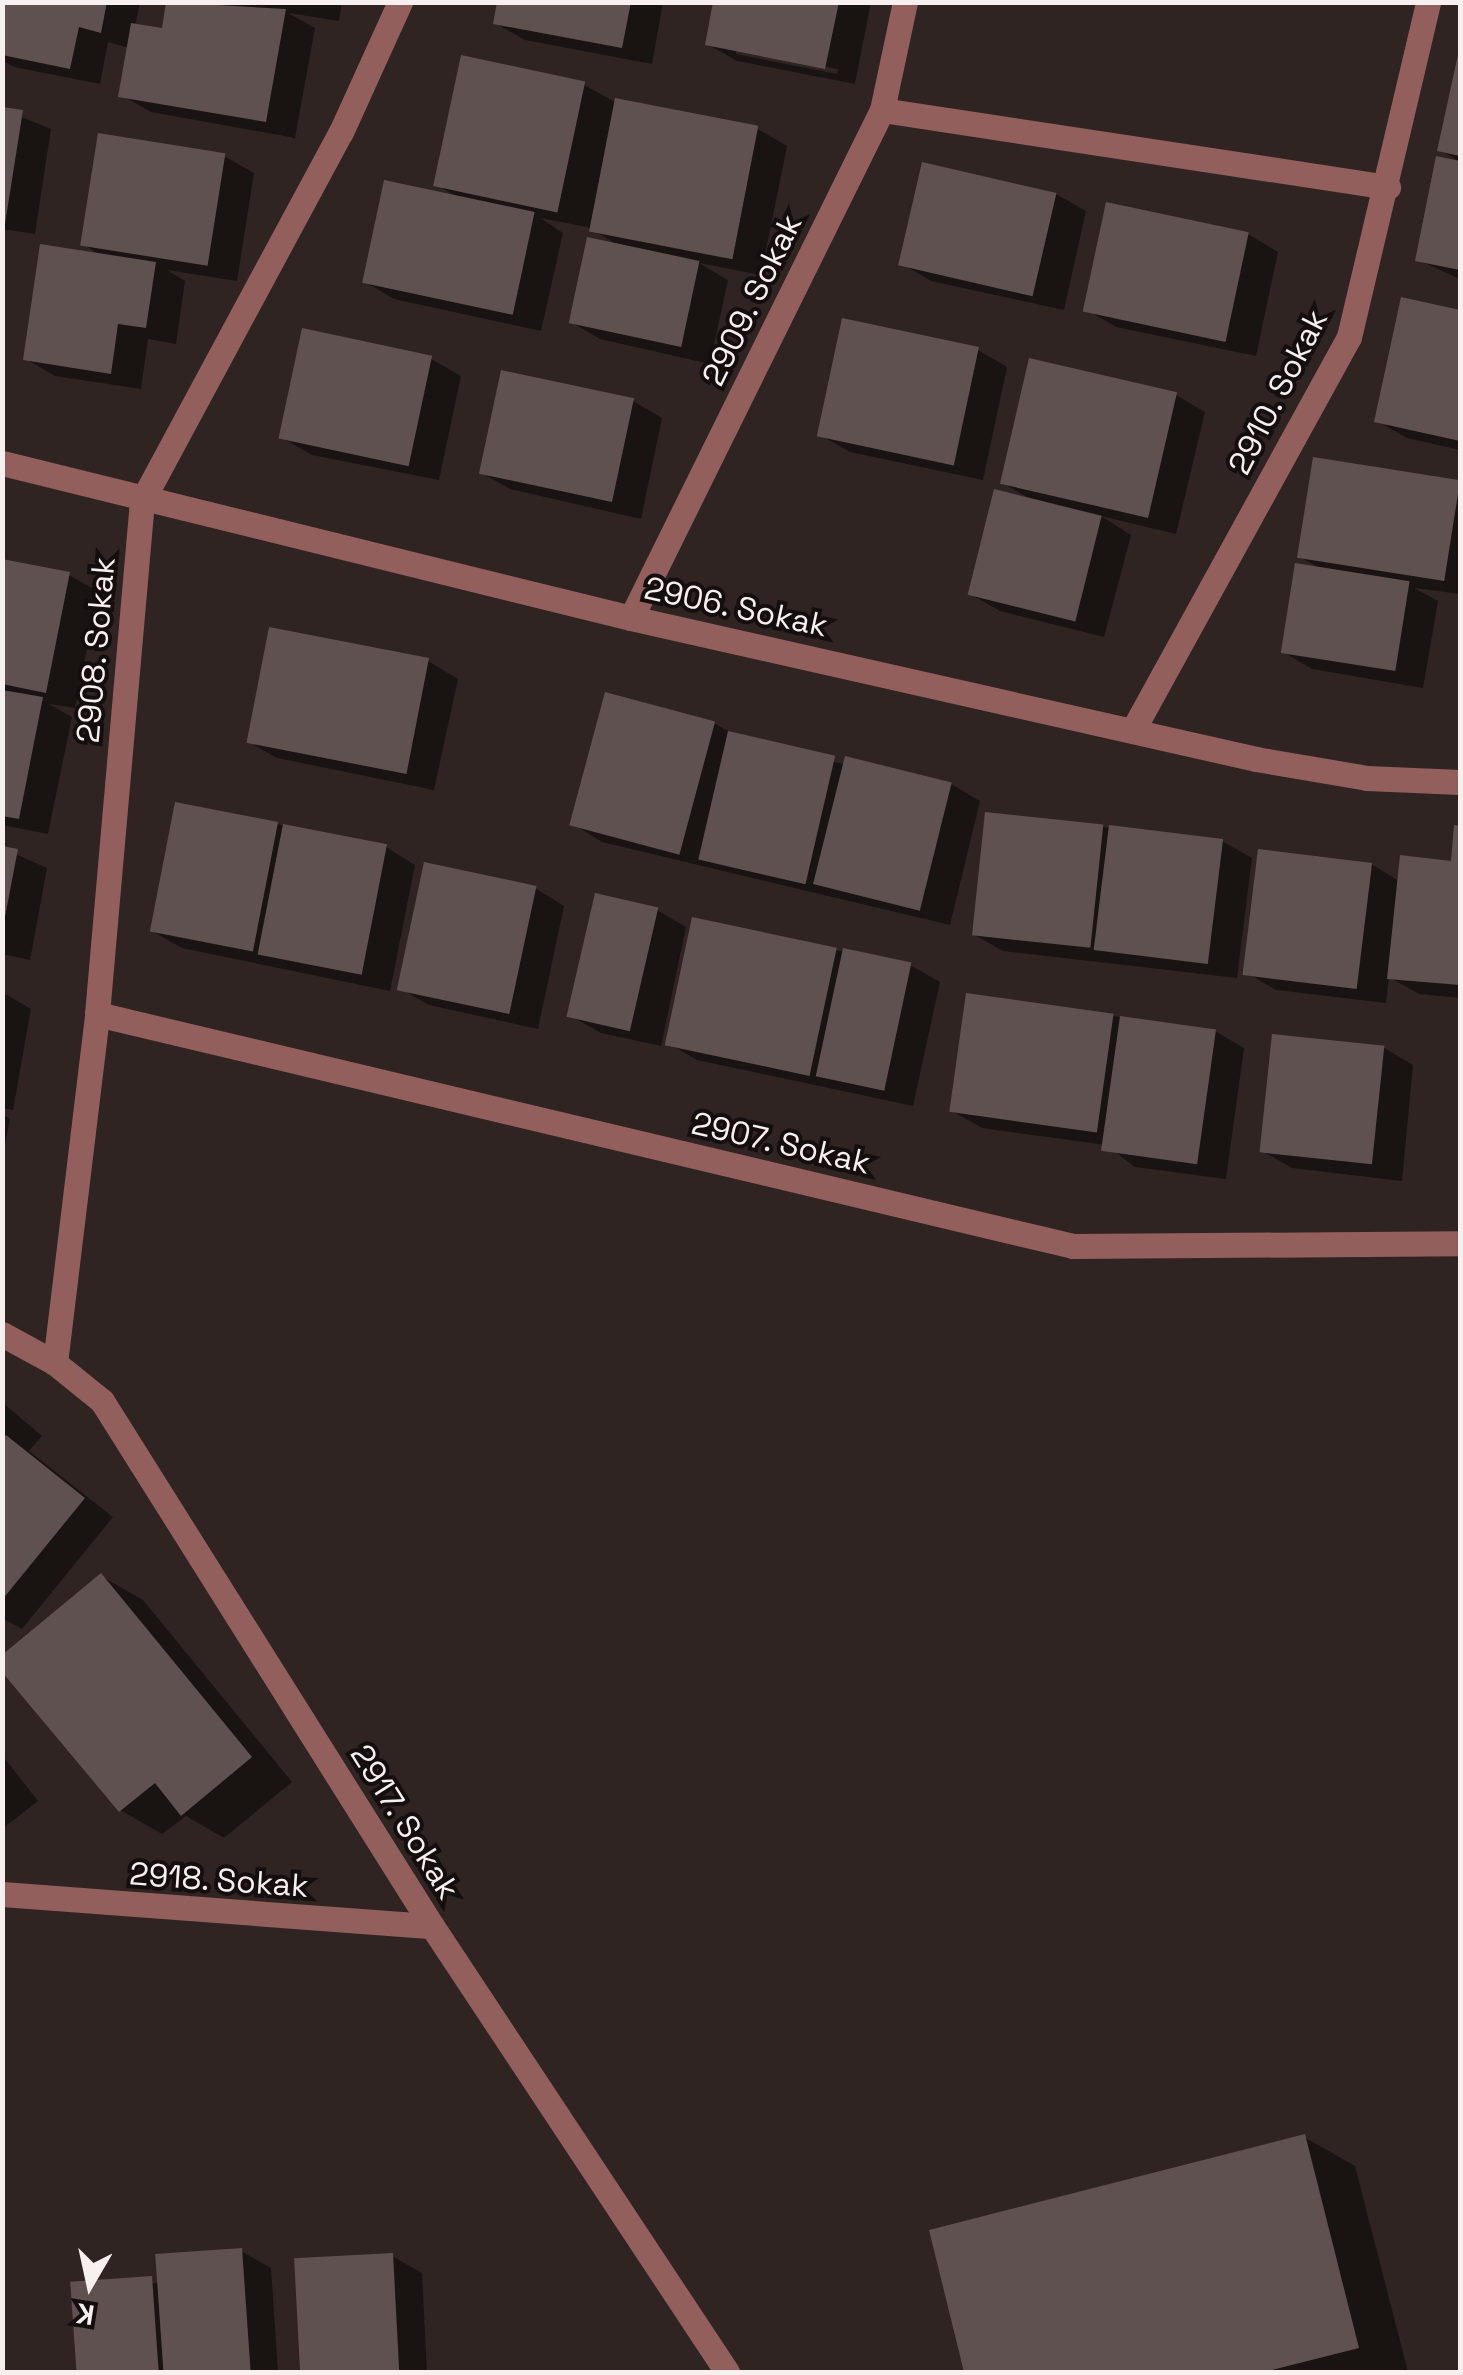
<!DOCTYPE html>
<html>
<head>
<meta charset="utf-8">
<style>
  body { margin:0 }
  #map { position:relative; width:1463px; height:2375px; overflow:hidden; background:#302423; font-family:"Space Grotesk",sans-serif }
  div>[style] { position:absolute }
  .shadow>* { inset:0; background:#0007 }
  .building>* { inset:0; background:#5f5150; transform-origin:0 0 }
  .minor>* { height:25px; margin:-12.5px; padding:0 12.5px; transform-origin:12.5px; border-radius:12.5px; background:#935f5d }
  span { translate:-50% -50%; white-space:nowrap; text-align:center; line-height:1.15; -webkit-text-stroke:8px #140f0e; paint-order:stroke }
  .street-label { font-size:32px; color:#f8f0ef }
  .frame { position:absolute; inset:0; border:5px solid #f8f0ef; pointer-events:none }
  .north { position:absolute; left:40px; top:2235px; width:100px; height:100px; -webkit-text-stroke:8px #140f0e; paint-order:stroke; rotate:189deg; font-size:28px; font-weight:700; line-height:40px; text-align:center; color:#f8f0ef }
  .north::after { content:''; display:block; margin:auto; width:35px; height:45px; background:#f8f0ef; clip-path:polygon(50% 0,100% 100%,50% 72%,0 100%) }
</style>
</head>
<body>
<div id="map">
  <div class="shadow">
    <div style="clip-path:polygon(2px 2px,140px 2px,135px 26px,164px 30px,169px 2px,342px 2px,339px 21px,288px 13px,315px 28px,295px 138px,151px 112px,121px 95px,129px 48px,108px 42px,100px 84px,14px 67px,2px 60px)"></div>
    <div style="clip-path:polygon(499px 2px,663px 2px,652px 64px,525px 40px,495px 23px)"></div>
    <div style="clip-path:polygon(evenodd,716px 2px,871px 2px,855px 84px,737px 61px,707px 44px,716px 2px,736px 49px,838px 69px,837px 74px,736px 54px,736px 49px)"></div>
    <div style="clip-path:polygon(1460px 54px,1460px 162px,1440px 150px)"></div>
    <div style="clip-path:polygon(584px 85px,617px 103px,758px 129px,787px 146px,761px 275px,699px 263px,728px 280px,710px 364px,600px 339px,571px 322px,618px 245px,587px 227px,540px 218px,563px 233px,541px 331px,394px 299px,365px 282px,459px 198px,437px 185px)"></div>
    <div style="clip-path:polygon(2px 109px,51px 129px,35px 234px,2px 229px)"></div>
    <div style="clip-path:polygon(224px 156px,254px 173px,237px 281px,167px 270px,185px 281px,176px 344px,148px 339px,141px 389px,55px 376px,26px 359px,102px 256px,83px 244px)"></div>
    <div style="clip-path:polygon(1438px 159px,1460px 164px,1460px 279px,1418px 260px)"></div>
    <div style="clip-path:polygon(1056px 194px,1086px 211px,1064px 310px,931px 281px,902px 264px)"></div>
    <div style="clip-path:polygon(1248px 234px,1278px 252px,1256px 356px,1116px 327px,1087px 310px)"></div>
    <div style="clip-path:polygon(1403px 300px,1460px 312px,1460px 450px,1407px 438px,1377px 421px)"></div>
    <div style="clip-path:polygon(978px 350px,1007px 367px,983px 480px,850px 452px,820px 435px)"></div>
    <div style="clip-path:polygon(431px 359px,461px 376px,439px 480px,312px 455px,282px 438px)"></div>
    <div style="clip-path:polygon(1176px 395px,1205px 412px,1176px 534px,1101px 516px,1131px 535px,1104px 637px,1000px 611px,970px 594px,1030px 499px,1001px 482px)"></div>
    <div style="clip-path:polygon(633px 401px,662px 418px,641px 519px,510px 489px,480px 472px)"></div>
    <div style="clip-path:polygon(1315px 460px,1460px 483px,1460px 594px,1414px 588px,1438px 601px,1423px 688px,1312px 669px,1283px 652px,1321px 569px,1300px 557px)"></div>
    <div style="clip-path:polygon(2px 562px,69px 575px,99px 592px,75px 708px,49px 704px,72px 717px,48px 834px,2px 825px)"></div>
    <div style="clip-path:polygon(428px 661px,458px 679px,434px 790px,277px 758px,247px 741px)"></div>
    <div style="clip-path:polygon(714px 723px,737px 736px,846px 765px,951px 784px,980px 801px,950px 925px,602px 842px,573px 824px)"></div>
    <div style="clip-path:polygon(277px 824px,386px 847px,415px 865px,390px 991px,182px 948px,152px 931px)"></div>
    <div style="clip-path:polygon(1103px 827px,1222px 841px,1252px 858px,1237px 978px,1003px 951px,973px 934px)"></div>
    <div style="clip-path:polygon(1456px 828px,1460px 998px,1419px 994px,1389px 977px,1386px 1003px,1276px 990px,1247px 973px,1371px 864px,1399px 881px,1454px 864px)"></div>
    <div style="clip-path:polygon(2px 848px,47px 868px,30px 960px,2px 954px)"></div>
    <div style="clip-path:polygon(535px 888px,564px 906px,538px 1029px,429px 1005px,399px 988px)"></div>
    <div style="clip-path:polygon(657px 910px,686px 927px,661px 1046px,601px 1033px,571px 1016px)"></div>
    <div style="clip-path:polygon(836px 950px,910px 965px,940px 982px,913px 1106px,697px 1060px,668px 1043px)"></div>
    <div style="clip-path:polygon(2px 992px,31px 1009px,13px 1110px,2px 1108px)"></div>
    <div style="clip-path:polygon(1113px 1016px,1215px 1031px,1244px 1048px,1226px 1179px,1135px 1167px,1106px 1145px,982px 1128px,952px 1111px)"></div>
    <div style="clip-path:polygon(1384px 1048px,1413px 1065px,1402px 1181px,1292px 1168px,1262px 1151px)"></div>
    <div style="clip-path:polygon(2px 1114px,10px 1119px,2px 1160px)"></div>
    <div style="clip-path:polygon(2px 1402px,42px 1436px,29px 1451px,113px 1517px,22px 1629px,2px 1618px)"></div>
    <div style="clip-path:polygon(101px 1576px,143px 1600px,292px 1782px,224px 1838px,186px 1816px,162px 1834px,120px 1810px)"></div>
    <div style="clip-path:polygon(2px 1755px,38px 1801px,2px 1829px)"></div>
    <div style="clip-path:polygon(1304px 2137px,1355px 2166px,1408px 2372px,967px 2372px,932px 2232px)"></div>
    <div style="clip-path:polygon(241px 2251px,271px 2268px,278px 2372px,80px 2372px,73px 2284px,159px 2283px)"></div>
    <div style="clip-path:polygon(392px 2256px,422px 2273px,427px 2372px,304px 2372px,297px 2261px)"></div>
  </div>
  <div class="building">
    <div style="clip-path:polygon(2px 2px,107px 2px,101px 33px,79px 27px,70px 69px,2px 55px)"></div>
    <div style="clip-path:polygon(166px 2px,286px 9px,266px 122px,118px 97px,131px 23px,162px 28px)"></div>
    <div style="clip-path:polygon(497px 2px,631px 2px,622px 48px,493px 24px)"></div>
    <div style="clip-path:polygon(713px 2px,839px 2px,825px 69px,705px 45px)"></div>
    <div style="clip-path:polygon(1459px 50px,1460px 50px,1460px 156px,1437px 151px)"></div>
    <div style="left:461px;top:55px;width:127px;height:134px;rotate:12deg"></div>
    <div style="left:615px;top:98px;width:146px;height:136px;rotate:11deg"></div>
    <div style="clip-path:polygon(2px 107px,23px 110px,5px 224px,2px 224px)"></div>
    <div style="left:98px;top:133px;width:129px;height:114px;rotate:9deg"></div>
    <div style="clip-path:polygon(1436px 156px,1460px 161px,1460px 270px,1415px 261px)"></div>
    <div style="left:922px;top:162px;width:138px;height:106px;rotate:13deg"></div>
    <div style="left:384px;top:180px;width:154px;height:105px;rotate:12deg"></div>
    <div style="left:1106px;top:202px;width:146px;height:112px;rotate:12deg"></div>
    <div style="left:587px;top:237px;width:115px;height:88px;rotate:12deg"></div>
    <div style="clip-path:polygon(40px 244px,156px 262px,146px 328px,118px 324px,111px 374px,23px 360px)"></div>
    <div style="clip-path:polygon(1401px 297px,1460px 310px,1460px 441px,1374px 422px)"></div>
    <div style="left:842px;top:318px;width:140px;height:121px;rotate:12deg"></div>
    <div style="left:302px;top:328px;width:133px;height:113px;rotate:12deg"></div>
    <div style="left:1029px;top:358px;width:152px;height:129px;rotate:13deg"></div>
    <div style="left:501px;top:370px;width:136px;height:106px;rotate:12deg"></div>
    <div style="left:1313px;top:457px;width:149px;height:102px;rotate:9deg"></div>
    <div style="left:994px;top:489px;width:111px;height:109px;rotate:14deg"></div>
    <div style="clip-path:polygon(2px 559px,70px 572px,46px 693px,2px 684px)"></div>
    <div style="left:1295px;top:563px;width:116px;height:91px;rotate:9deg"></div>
    <div style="left:269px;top:627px;width:163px;height:118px;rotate:11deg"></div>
    <div style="clip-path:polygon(2px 690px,43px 697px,19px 819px,2px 816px)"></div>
    <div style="left:605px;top:692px;width:114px;height:138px;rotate:15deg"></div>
    <div style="left:728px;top:731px;width:110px;height:132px;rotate:13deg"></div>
    <div style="left:845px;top:756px;width:110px;height:132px;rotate:14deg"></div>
    <div style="left:175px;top:802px;width:105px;height:132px;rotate:11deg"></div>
    <div style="left:985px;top:812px;width:119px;height:124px;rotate:6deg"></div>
    <div style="left:283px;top:824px;width:106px;height:133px;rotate:11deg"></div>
    <div style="left:1109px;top:825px;width:115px;height:126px;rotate:7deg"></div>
    <div style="clip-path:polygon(1454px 825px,1460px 826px,1460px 985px,1387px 979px,1400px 855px,1451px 861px)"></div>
    <div style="clip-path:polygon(2px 846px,18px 849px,4px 922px,2px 922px)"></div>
    <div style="left:1258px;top:849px;width:115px;height:127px;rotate:7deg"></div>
    <div style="left:424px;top:862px;width:115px;height:131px;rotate:12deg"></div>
    <div style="left:595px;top:893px;width:65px;height:127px;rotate:13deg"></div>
    <div style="left:692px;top:917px;width:148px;height:131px;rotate:12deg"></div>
    <div style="left:843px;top:948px;width:70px;height:131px;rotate:12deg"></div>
    <div style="left:966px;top:993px;width:149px;height:120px;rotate:8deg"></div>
    <div style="left:1120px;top:1016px;width:97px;height:136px;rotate:8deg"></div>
    <div style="left:1272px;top:1034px;width:113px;height:119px;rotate:6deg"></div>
    <div style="clip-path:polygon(6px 1435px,85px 1498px,2px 1600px,2px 1439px)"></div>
    <div style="clip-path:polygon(101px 1573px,252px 1757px,181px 1816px,155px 1783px,119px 1812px,2px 1672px,2px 1655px)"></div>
    <div style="clip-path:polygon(1305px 2134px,1359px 2348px,1264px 2372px,964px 2372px,929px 2230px)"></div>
    <div style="left:242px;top:2248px;width:124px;height:87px;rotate:86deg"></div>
    <div style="left:393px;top:2253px;width:119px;height:99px;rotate:87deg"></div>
    <div style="left:152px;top:2276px;width:96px;height:82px;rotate:86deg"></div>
  </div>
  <div class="minor">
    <div style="left:882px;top:110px;width:512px;rotate:8.65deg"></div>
    <div style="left:2px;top:463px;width:648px;rotate:13.84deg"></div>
    <div style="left:631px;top:618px;width:641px;rotate:12.71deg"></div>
    <div style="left:1256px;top:759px;width:113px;rotate:9.7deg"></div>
    <div style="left:1367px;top:778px;width:93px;rotate:2.5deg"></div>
    <div style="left:631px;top:618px;width:567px;rotate:-63.71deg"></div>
    <div style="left:882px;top:110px;width:110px;rotate:-78deg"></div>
    <div style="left:1134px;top:728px;width:446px;rotate:-61.2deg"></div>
    <div style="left:1349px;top:337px;width:344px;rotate:-76.7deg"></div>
    <div style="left:97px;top:1014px;width:1003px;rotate:13.37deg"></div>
    <div style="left:1073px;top:1246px;width:387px;rotate:-0.4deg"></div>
    <div style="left:2px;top:1334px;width:60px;rotate:28.7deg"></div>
    <div style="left:55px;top:1363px;width:60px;rotate:39deg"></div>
    <div style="left:102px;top:1401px;width:620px;rotate:57.85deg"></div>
    <div style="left:432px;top:1926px;width:535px;rotate:56.52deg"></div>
    <div style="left:55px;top:1363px;width:352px;rotate:-83.1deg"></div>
    <div style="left:97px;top:1014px;width:515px;rotate:-84.99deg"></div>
    <div style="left:142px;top:501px;width:419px;rotate:-61.7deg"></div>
    <div style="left:341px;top:132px;width:143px;rotate:-65.6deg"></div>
    <div style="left:2px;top:1894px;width:431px;rotate:4.3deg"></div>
  </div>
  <div class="street-label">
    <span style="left:752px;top:300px;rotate:-64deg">2909. Sokak</span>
    <span style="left:1278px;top:392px;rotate:-63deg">2910. Sokak</span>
    <span style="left:736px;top:607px;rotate:12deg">2906. Sokak</span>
    <span style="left:96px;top:650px;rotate:-85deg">2908. Sokak</span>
    <span style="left:781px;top:1143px;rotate:13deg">2907. Sokak</span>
    <span style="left:405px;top:1822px;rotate:58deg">2917. Sokak</span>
    <span style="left:219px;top:1880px;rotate:4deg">2918. Sokak</span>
  </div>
  <div class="frame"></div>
  <div class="north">K</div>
</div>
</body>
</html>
